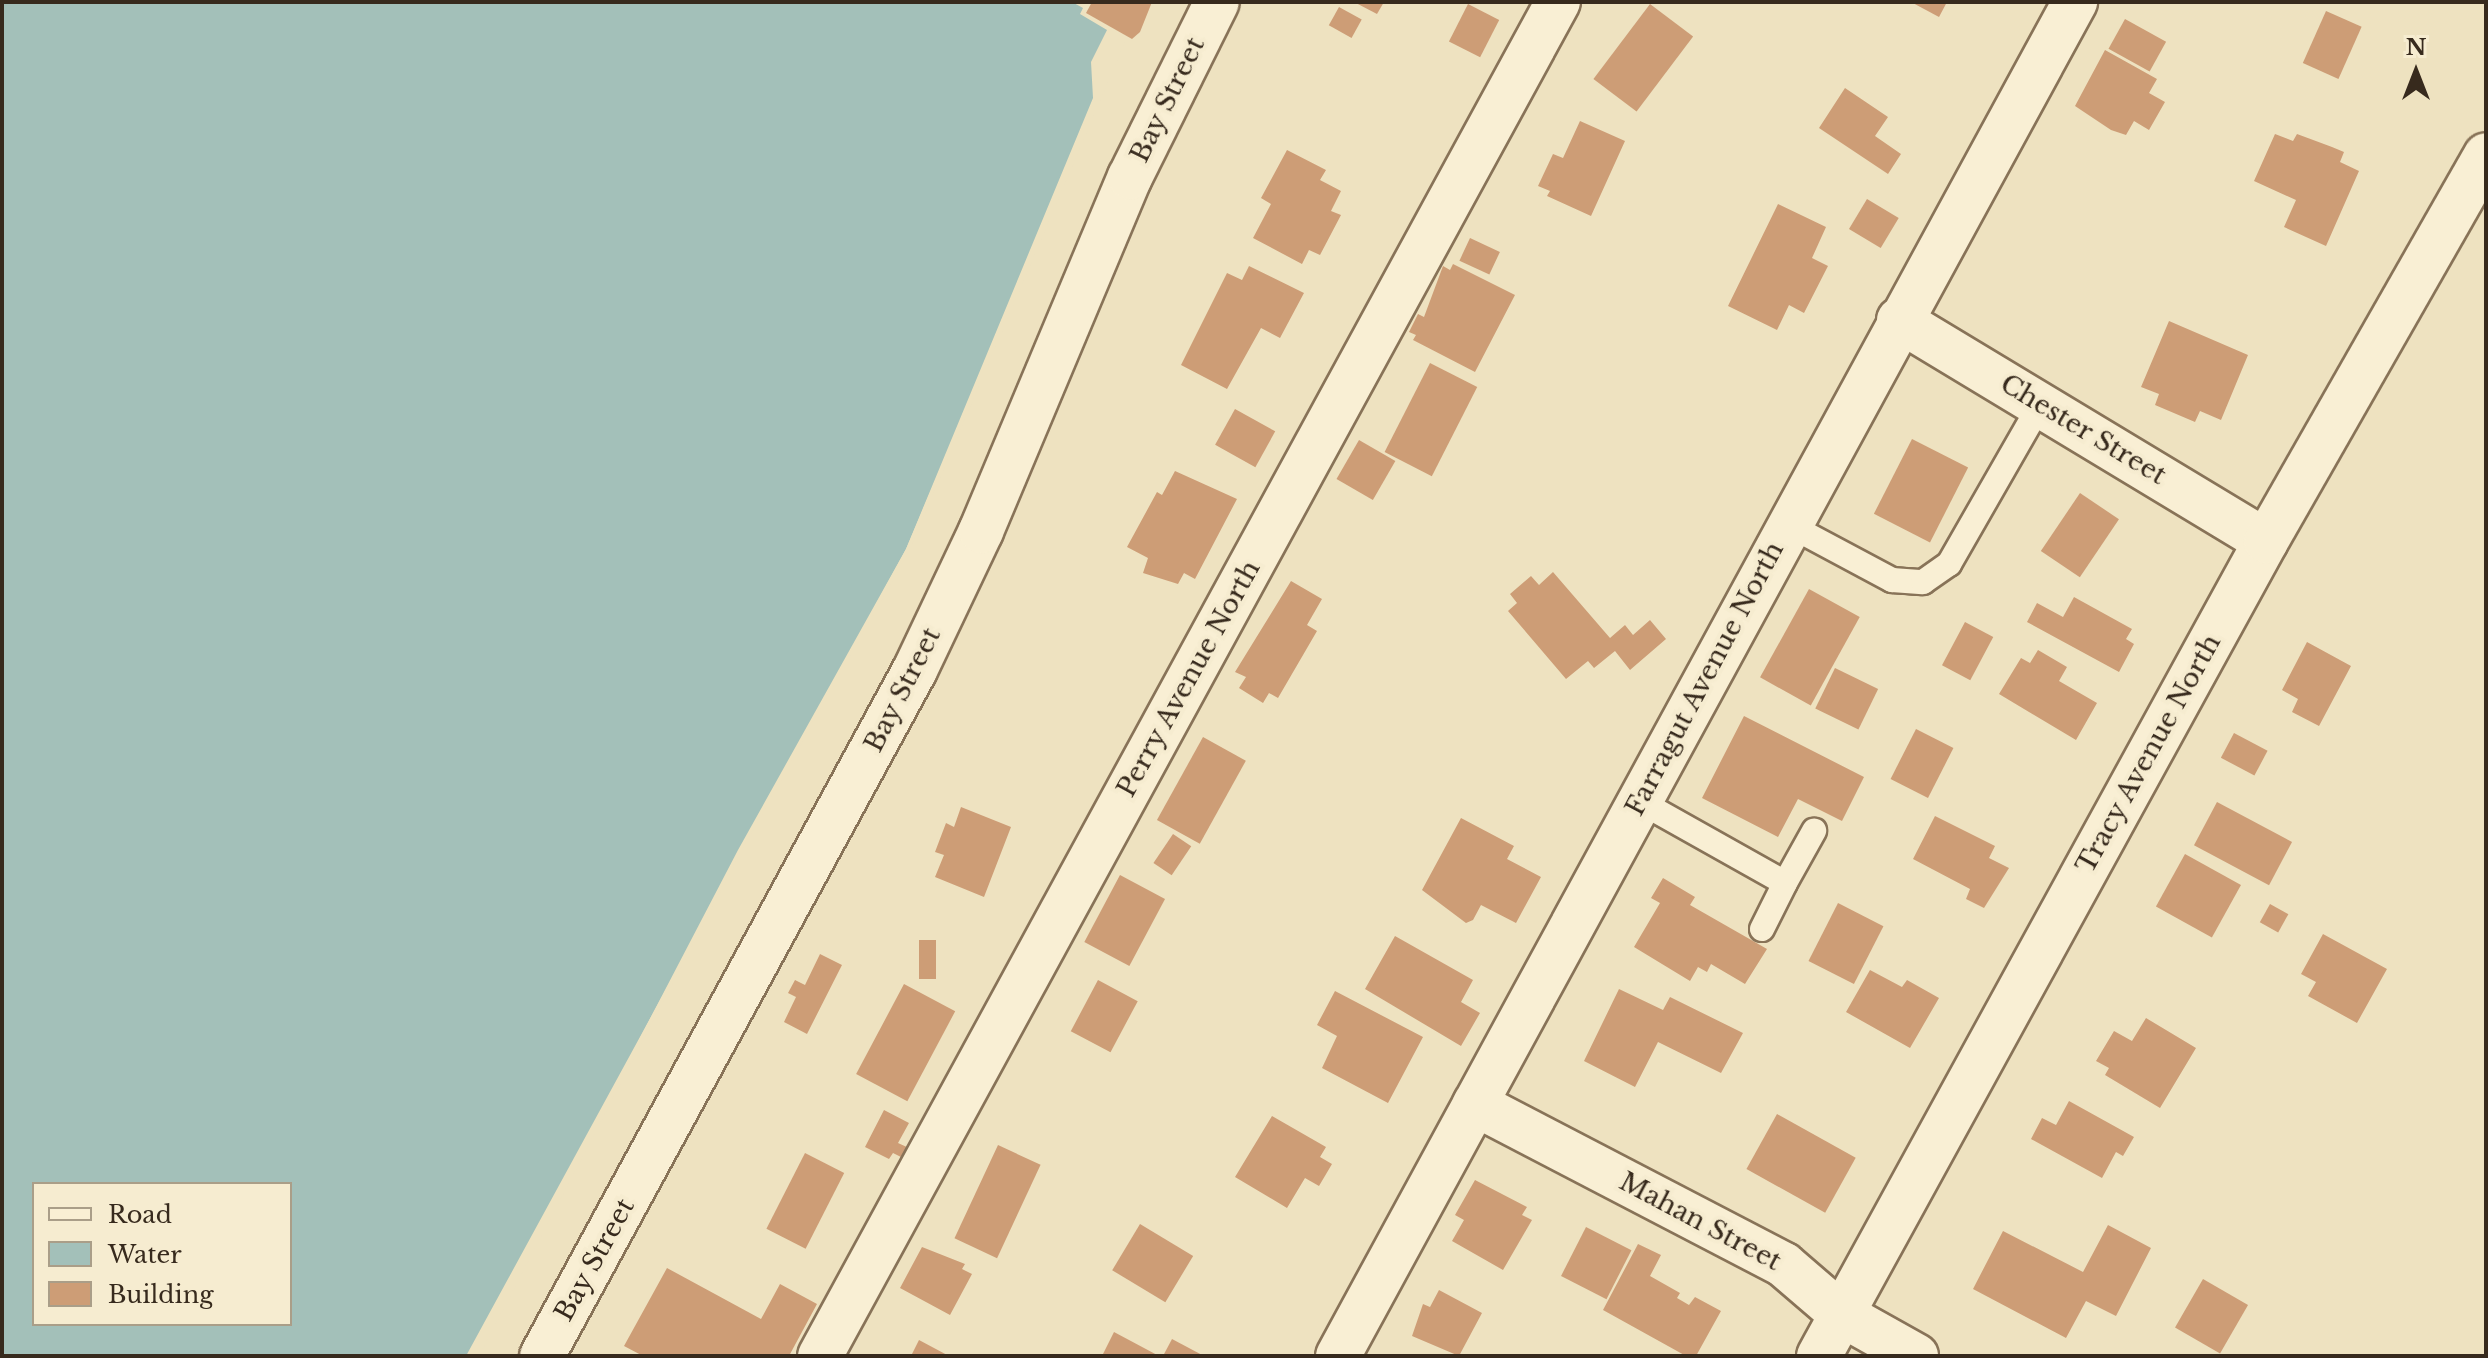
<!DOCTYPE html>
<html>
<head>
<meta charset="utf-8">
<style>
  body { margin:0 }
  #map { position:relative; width:2488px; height:1358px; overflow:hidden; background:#eee2c0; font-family:"Libre Baskerville",serif }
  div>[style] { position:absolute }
  .water>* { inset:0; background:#a3c0b9 }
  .pier>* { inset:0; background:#eee2c0 }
  .building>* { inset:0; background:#cd9d76; transform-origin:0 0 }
  .roads { filter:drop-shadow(2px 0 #887358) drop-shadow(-2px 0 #887358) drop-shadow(0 2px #887358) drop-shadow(0 -2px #887358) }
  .lane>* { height:24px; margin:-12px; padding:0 12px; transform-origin:12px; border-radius:12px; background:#f9efd4 }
  .street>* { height:44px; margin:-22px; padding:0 22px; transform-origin:22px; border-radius:22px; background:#f9efd4 }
  .secondary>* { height:44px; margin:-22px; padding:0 22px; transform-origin:22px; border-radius:22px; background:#f9efd4 }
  span { translate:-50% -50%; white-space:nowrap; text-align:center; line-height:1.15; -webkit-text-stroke:8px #f6ecd0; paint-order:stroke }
  .street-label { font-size:26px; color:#372a1d }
  .frame { position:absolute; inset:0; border:4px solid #372a1d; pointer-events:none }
  .legend { position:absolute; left:32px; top:1182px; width:260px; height:144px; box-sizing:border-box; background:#f6ecd0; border:2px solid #aa9e88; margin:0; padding:10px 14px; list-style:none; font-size:24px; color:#372a1d }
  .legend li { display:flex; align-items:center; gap:16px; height:40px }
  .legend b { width:40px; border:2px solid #aa9e88 }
  .north { position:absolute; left:2376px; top:32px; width:80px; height:80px; -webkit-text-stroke:6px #f6ecd0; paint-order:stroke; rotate:0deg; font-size:22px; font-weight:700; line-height:32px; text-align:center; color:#372a1d }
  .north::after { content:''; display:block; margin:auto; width:28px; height:36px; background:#372a1d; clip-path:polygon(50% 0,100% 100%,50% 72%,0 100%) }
</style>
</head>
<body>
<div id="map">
  <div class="water">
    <div style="clip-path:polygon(evenodd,2px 2px,1138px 2px,906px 549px,738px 850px,474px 1356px,2px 1356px,2px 2px,34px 1184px,290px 1184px,290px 1324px,34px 1324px,34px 1184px)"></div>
  </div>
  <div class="pier">
    <div style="clip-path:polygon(1072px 2px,1142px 2px,909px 551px,741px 852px,479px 1356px,466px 1356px,906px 549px,1093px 98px,1091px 62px,1107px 30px,1080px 14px,1083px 8px)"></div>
  </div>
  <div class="building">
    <div style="clip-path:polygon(1092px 2px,1152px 2px,1140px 32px,1132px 39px,1086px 13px)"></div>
    <div style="clip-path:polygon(1354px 2px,1384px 2px,1377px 14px)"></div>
    <div style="clip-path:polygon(1911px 2px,1947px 2px,1939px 17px)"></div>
    <div style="left:1468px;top:4px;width:35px;height:42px;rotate:27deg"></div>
    <div style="left:1650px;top:4px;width:54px;height:94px;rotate:37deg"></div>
    <div style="left:1339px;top:7px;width:26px;height:21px;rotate:29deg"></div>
    <div style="left:2326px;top:11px;width:39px;height:57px;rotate:24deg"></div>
    <div style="left:2125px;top:19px;width:47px;height:34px;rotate:29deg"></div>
    <div style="clip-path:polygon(2105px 50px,2157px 79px,2149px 93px,2165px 102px,2149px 130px,2134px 121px,2126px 135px,2111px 130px,2075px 106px)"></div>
    <div style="clip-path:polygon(1845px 88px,1888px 117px,1875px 136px,1901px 154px,1888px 174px,1819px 128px)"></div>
    <div style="clip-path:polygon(1580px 121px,1625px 141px,1591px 216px,1547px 196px,1550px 191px,1538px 186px,1553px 154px,1563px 158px)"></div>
    <div style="clip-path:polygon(2275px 134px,2293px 141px,2297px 134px,2332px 147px,2344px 152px,2340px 162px,2359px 171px,2326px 246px,2284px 227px,2296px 200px,2254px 181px)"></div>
    <div style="clip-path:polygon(1287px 150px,1326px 170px,1320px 180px,1341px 191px,1331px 211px,1341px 215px,1320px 255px,1309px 250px,1302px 264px,1253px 238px,1271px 204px,1261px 198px)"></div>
    <div style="left:1867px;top:199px;width:37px;height:35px;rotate:31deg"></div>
    <div style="clip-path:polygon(1778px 204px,1826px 227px,1812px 258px,1828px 266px,1804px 313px,1789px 305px,1777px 330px,1728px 306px)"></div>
    <div style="left:1470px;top:238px;width:33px;height:25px;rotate:25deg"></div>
    <div style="clip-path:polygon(1453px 264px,1515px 295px,1475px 372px,1413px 340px,1416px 335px,1409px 332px,1418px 314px,1424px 317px,1443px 266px,1450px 270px)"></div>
    <div style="clip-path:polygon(1249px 266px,1304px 293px,1280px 338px,1261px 328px,1227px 389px,1181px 365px,1227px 273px,1242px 280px)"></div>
    <div style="clip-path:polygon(2169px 321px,2248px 355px,2221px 420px,2200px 411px,2195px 422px,2155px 405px,2159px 394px,2141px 387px)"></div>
    <div style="left:1430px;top:363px;width:53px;height:100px;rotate:27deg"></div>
    <div style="left:1235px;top:409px;width:46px;height:41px;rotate:29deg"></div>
    <div style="left:1912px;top:439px;width:63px;height:84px;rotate:27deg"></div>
    <div style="left:1359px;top:440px;width:42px;height:45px;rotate:30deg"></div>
    <div style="clip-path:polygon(1175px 471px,1237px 499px,1195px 579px,1184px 573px,1178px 584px,1143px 573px,1148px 558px,1127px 547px,1157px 492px,1162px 495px)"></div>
    <div style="left:2080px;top:493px;width:47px;height:70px;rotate:34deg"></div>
    <div style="clip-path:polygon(1553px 572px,1610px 638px,1625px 625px,1633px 635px,1650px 620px,1666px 639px,1630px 670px,1615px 651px,1594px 668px,1588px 661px,1566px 679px,1508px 611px,1517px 603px,1510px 594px,1531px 576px,1539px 585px)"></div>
    <div style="clip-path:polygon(1291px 581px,1322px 599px,1307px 625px,1317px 631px,1278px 698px,1269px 693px,1263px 703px,1239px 688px,1246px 677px,1235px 672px)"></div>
    <div style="left:1809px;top:589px;width:58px;height:101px;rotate:29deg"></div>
    <div style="clip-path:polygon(2074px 597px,2132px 629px,2126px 639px,2134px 644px,2119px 672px,2027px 622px,2037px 603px,2063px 617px)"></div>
    <div style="left:1965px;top:622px;width:32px;height:49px;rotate:28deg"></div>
    <div style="clip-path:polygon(2307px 642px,2351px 666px,2319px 726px,2292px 712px,2298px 699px,2282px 690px)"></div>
    <div style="clip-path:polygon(2038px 650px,2067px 667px,2059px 681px,2097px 703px,2076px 740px,1999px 694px,2021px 658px,2030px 663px)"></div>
    <div style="left:1835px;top:668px;width:48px;height:45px;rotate:26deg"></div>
    <div style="clip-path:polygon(1744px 716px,1864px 777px,1842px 821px,1798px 799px,1778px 837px,1702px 798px)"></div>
    <div style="left:1916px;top:729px;width:42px;height:56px;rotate:27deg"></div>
    <div style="left:2234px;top:733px;width:38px;height:28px;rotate:28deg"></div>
    <div style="left:1203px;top:737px;width:49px;height:95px;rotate:29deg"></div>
    <div style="left:2217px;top:802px;width:85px;height:49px;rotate:28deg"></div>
    <div style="clip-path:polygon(961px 807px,1011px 827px,984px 897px,935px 877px,944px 855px,935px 852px,946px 823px,954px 827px)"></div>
    <div style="clip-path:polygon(1935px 816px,1995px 846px,1989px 858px,2009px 868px,1984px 908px,1966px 899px,1970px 889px,1913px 859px)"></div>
    <div style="clip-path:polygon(1461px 818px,1514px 846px,1507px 859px,1541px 877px,1516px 923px,1481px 905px,1473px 920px,1466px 923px,1422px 890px)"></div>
    <div style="left:1173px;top:834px;width:22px;height:35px;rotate:34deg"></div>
    <div style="left:2185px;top:854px;width:64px;height:60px;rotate:29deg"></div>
    <div style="left:1120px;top:875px;width:51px;height:76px;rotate:28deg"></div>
    <div style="clip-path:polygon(1663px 878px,1695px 897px,1690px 905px,1767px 949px,1745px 984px,1711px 964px,1707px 972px,1698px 967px,1690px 981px,1634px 947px,1660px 903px,1651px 898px)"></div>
    <div style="left:1838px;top:903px;width:51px;height:65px;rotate:27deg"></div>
    <div style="left:2270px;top:904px;width:21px;height:21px;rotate:29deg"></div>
    <div style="clip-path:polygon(2323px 934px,2387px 969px,2357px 1023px,2308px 996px,2316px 982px,2301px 974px)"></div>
    <div style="clip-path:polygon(1395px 936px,1473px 980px,1461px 1002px,1480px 1013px,1461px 1046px,1365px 989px)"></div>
    <div style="left:919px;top:940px;width:17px;height:39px"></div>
    <div style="clip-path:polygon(820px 954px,842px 965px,807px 1034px,784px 1022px,796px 997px,788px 993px,795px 980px,805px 985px)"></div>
    <div style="clip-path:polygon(1870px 970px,1902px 987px,1907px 980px,1939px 998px,1910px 1048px,1846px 1012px)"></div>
    <div style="left:1098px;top:980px;width:45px;height:58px;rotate:28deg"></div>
    <div style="left:904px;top:984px;width:58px;height:102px;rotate:28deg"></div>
    <div style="clip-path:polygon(1619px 989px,1663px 1010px,1670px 997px,1743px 1033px,1721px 1073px,1658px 1042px,1635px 1087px,1584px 1061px)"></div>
    <div style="clip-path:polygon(1335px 991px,1423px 1037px,1388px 1103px,1322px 1068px,1337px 1036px,1317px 1025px)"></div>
    <div style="clip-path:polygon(2146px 1018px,2196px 1048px,2160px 1108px,2105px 1075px,2109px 1068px,2096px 1061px,2114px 1031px,2132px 1041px)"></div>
    <div style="clip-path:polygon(2069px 1101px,2134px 1137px,2123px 1156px,2116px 1152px,2102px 1178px,2031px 1139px,2042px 1118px,2056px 1125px)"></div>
    <div style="clip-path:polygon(884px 1110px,909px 1123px,898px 1143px,909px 1148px,903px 1158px,893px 1153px,889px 1159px,865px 1147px)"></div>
    <div style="left:1777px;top:1114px;width:90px;height:63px;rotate:29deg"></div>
    <div style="clip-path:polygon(1272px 1116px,1326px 1147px,1320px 1157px,1332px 1164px,1319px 1186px,1305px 1178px,1287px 1208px,1235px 1177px)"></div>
    <div style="left:998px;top:1145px;width:47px;height:103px;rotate:25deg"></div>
    <div style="left:805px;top:1153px;width:44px;height:85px;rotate:27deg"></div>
    <div style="clip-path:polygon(1475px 1180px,1527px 1207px,1522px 1215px,1532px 1220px,1503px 1270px,1452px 1241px,1464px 1220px,1455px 1215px)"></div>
    <div style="left:1140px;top:1224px;width:62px;height:54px;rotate:31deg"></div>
    <div style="clip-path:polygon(2108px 1225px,2151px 1248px,2116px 1316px,2086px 1301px,2066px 1338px,1973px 1289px,2003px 1231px,2083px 1272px)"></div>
    <div style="left:1586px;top:1227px;width:51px;height:55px;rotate:27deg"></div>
    <div style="clip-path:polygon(1638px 1244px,1661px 1255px,1650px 1276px,1680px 1293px,1677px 1298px,1689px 1305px,1695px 1297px,1721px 1311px,1696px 1356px,1686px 1356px,1603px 1310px)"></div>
    <div style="clip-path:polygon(922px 1247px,965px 1264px,962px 1269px,972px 1274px,950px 1315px,900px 1288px)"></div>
    <div style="clip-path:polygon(667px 1268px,761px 1319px,780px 1284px,817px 1304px,789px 1356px,643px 1356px,624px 1346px)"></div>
    <div style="left:2203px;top:1279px;width:52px;height:56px;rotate:30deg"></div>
    <div style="clip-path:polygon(1439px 1290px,1482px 1313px,1459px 1356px,1412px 1336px,1423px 1304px,1430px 1307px)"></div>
    <div style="clip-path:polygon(1114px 1332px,1159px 1356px,1102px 1356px)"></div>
    <div style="clip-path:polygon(1172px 1339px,1204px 1356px,1163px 1356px)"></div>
    <div style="clip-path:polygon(919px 1340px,949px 1356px,911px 1356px)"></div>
  </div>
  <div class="roads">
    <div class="lane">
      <div style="left:1789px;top:525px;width:117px;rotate:28.1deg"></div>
      <div style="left:1892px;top:580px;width:31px;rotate:4deg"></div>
      <div style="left:1923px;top:582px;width:32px;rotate:-35deg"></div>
      <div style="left:1949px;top:564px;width:183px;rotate:-60.2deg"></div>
      <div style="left:1639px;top:801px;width:167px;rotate:29.3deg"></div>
      <div style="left:1785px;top:883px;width:60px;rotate:-60.9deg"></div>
      <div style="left:1762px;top:929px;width:51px;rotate:-63.4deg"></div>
    </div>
    <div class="street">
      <div style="left:1899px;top:320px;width:428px;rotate:31.1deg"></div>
      <div style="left:1475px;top:1104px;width:348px;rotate:27.5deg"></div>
      <div style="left:1784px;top:1265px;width:75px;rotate:40.7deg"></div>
      <div style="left:1841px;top:1314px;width:86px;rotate:29.2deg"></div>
      <div style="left:820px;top:1356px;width:1542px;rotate:-61.41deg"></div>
      <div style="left:1338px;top:1356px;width:1542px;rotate:-61.44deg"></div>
      <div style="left:1819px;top:1356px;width:930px;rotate:-61.26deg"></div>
      <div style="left:2266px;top:541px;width:444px;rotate:-60.3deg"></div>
    </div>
    <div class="secondary">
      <div style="left:542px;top:1356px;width:781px;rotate:-61.47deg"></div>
      <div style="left:915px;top:670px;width:154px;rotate:-64.6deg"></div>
      <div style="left:981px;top:531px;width:384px;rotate:-67.2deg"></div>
      <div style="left:1130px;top:177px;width:195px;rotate:-63.6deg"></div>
    </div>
  </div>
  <div class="street-label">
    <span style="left:1168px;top:100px;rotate:-64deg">Bay Street</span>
    <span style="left:2083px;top:430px;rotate:31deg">Chester Street</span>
    <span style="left:1189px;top:679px;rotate:-61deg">Perry Avenue North</span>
    <span style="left:1705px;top:679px;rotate:-62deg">Farragut Avenue North</span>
    <span style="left:903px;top:690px;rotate:-63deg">Bay Street</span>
    <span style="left:2149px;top:754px;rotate:-61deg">Tracy Avenue North</span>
    <span style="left:1700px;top:1222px;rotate:28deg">Mahan Street</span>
    <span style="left:595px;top:1260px;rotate:-61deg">Bay Street</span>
  </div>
  <div class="frame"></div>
  <ul class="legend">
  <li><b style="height:10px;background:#f9efd4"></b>Road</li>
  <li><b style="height:22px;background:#a3c0b9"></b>Water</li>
  <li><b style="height:22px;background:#cd9d76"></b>Building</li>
  </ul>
  <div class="north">N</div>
</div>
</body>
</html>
